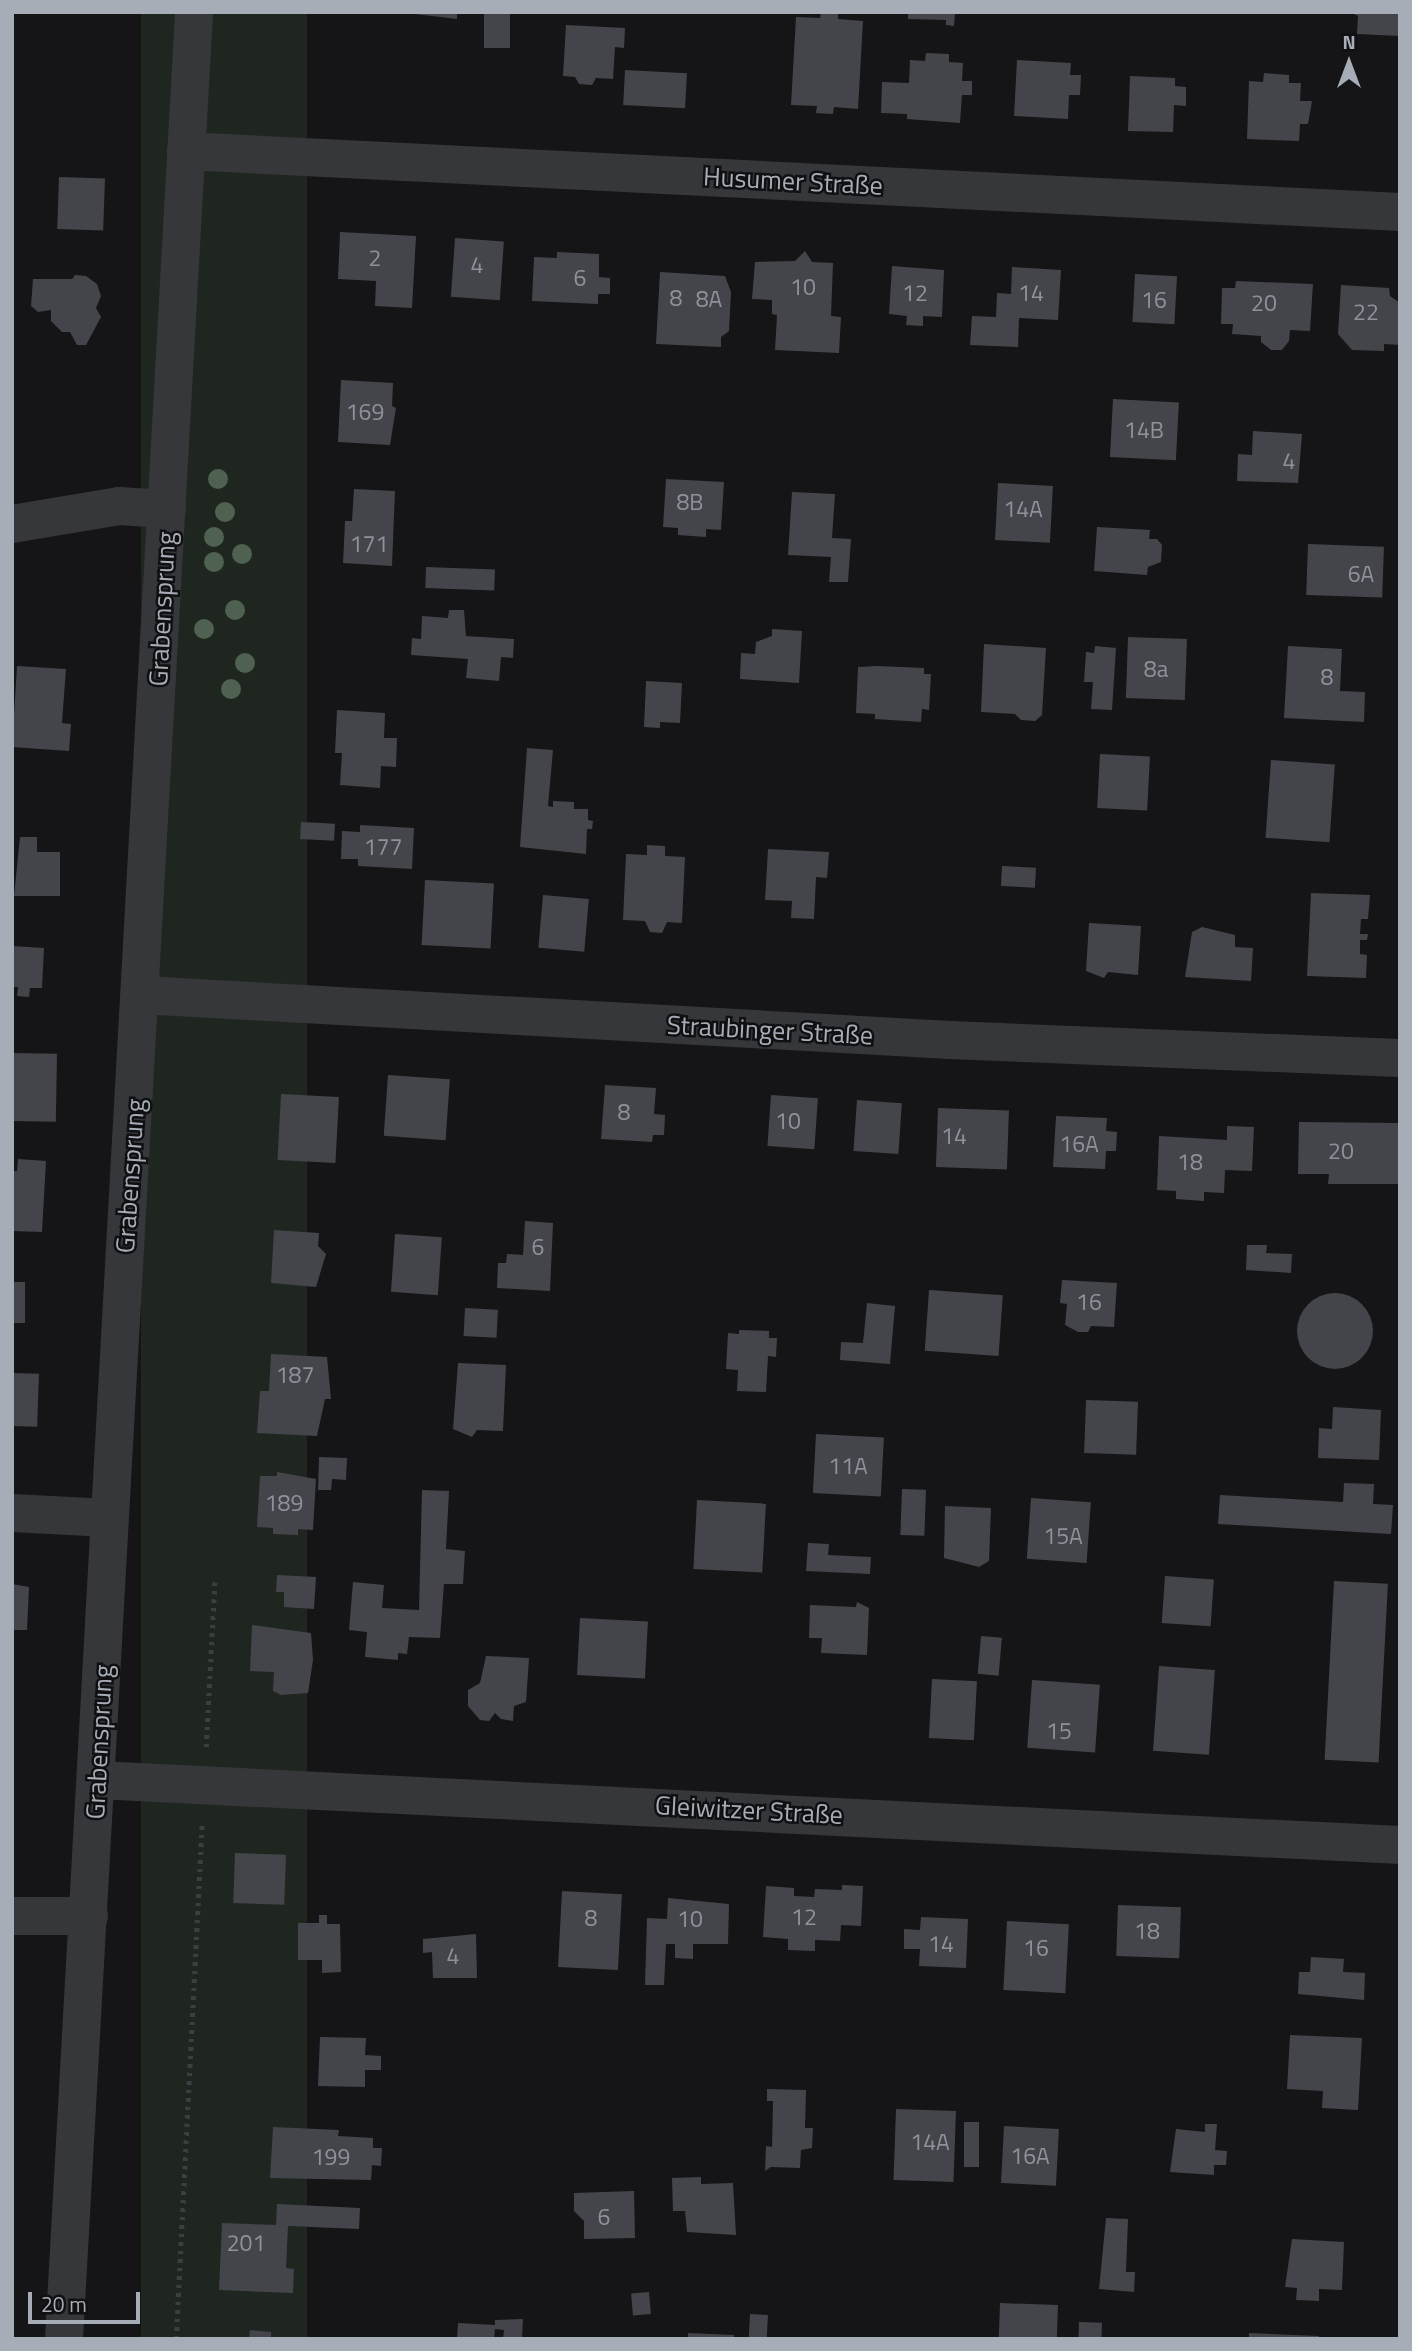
<!DOCTYPE html>
<html>
<head>
<meta charset="utf-8">
<style>
  body { margin:0 }
  #map { position:relative; width:1412px; height:2351px; overflow:hidden; background:#151517; font-family:"Titillium Web",sans-serif }
  div>[style] { position:absolute }
  .green>* { inset:0; background:#1f2620; transform-origin:0 0 }
  .building>* { inset:0; background:#44454a; transform-origin:0 0 }
  .round { border-radius:50% }
  .path>* { height:4.5px; margin-top:-2.25px; transform-origin:0; background:repeating-linear-gradient(90deg,#3c3e42 0 3.5px,transparent 0 8.5px) }
  .minor>* { height:38px; margin:-19px; padding:0 19px; transform-origin:19px; border-radius:19px; background:#36373b }
  .trees>* { width:20px; height:20px; margin:-10px; border-radius:50%; background:#4f6151 }
  span { translate:-50% -50%; white-space:nowrap; text-align:center; line-height:1.15; -webkit-text-stroke:5px #101012; paint-order:stroke }
  .number-label { font-size:23px; color:#8e939b }
  .number-label span { -webkit-text-stroke-width:0 }
  .street-label { font-size:26px; color:#a7adb6 }
  .frame { position:absolute; inset:0; border:14px solid #a7adb6; pointer-events:none }
  .north { position:absolute; left:1314px; top:28px; width:70px; height:70px; -webkit-text-stroke:5px #101012; paint-order:stroke; rotate:0deg; font-size:19px; font-weight:700; line-height:28px; text-align:center; color:#a7adb6 }
  .north::after { content:''; display:block; margin:auto; width:24px; height:32px; background:#a7adb6; clip-path:polygon(50% 0,100% 100%,50% 72%,0 100%) }
  .scale { position:absolute; left:28px; top:2292px; width:112px; height:32px; box-sizing:border-box; border:4px solid #a7adb6; border-top:0; padding-left:9px; font-size:21px; line-height:24px; white-space:nowrap; color:#a7adb6; -webkit-text-stroke:5px #101012; paint-order:stroke }
</style>
</head>
<body>
<div id="map">
  <div class="green">
    <div style="left:141px;top:12px;width:166px;height:2330px"></div>
  </div>
  <div class="building">
    <div style="clip-path:polygon(398px 12px,457px 12px,457px 19px)"></div>
    <div style="left:484px;top:12px;width:26px;height:36px"></div>
    <div style="clip-path:polygon(821px 12px,838px 12px,838px 19px,863px 21px,858px 109px,834px 107px,833px 114px,816px 113px,817px 106px,791px 105px,796px 17px,820px 18px)"></div>
    <div style="clip-path:polygon(908px 12px,955px 12px,954px 26px,946px 25px,946px 20px,908px 19px)"></div>
    <div style="clip-path:polygon(1350px 12px,1400px 12px,1400px 36px,1357px 34px,1358px 16px)"></div>
    <div style="clip-path:polygon(566px 25px,625px 28px,624px 48px,615px 47px,613px 79px,596px 78px,592px 85px,579px 84px,575px 77px,563px 76px)"></div>
    <div style="clip-path:polygon(926px 53px,949px 54px,949px 62px,963px 63px,962px 81px,972px 81px,972px 95px,962px 95px,960px 123px,907px 119px,907px 114px,881px 113px,882px 82px,909px 83px,910px 60px,925px 61px)"></div>
    <div style="clip-path:polygon(1017px 60px,1071px 63px,1070px 75px,1081px 75px,1080px 95px,1069px 95px,1068px 119px,1014px 116px)"></div>
    <div style="left:625px;top:70px;width:62px;height:35px;rotate:3deg"></div>
    <div style="clip-path:polygon(1264px 73px,1289px 75px,1289px 83px,1301px 83px,1300px 101px,1312px 101px,1308px 124px,1300px 124px,1299px 141px,1247px 139px,1249px 81px,1263px 82px)"></div>
    <div style="clip-path:polygon(1130px 76px,1175px 78px,1175px 86px,1186px 87px,1186px 106px,1174px 105px,1173px 132px,1128px 131px)"></div>
    <div style="left:59px;top:177px;width:46px;height:52px;rotate:2deg"></div>
    <div style="clip-path:polygon(340px 232px,416px 236px,412px 308px,375px 306px,376px 281px,338px 279px)"></div>
    <div style="left:455px;top:238px;width:49px;height:59px;rotate:4deg"></div>
    <div style="clip-path:polygon(805px 251px,812px 262px,833px 263px,831px 316px,841px 317px,839px 353px,775px 350px,777px 315px,772px 314px,772px 300px,752px 299px,755px 262px,795px 261px)"></div>
    <div style="clip-path:polygon(557px 252px,599px 254px,599px 277px,610px 278px,610px 294px,598px 294px,598px 304px,532px 301px,534px 257px,557px 258px)"></div>
    <div style="clip-path:polygon(892px 266px,944px 270px,942px 317px,923px 316px,923px 326px,906px 325px,907px 316px,889px 314px)"></div>
    <div style="clip-path:polygon(1012px 267px,1061px 270px,1058px 320px,1019px 318px,1018px 347px,970px 345px,972px 316px,996px 317px,997px 293px,1011px 294px)"></div>
    <div style="clip-path:polygon(660px 272px,725px 276px,731px 292px,729px 331px,721px 337px,721px 347px,656px 344px)"></div>
    <div style="left:1135px;top:274px;width:42px;height:48px;rotate:3deg"></div>
    <div style="clip-path:polygon(75px 275px,86px 276px,97px 284px,101px 296px,96px 308px,101px 317px,86px 345px,77px 345px,70px 332px,62px 332px,51px 321px,51px 310px,38px 312px,31px 306px,33px 279px,72px 279px)"></div>
    <div style="clip-path:polygon(1236px 281px,1313px 284px,1310px 331px,1290px 330px,1289px 341px,1282px 350px,1271px 350px,1261px 342px,1261px 336px,1232px 334px,1233px 324px,1221px 324px,1222px 288px,1235px 288px)"></div>
    <div style="clip-path:polygon(1341px 285px,1389px 288px,1390px 296px,1400px 303px,1400px 345px,1384px 344px,1384px 351px,1352px 350px,1338px 334px)"></div>
    <div style="clip-path:polygon(341px 380px,393px 383px,392px 406px,396px 408px,390px 445px,338px 442px)"></div>
    <div style="left:1113px;top:399px;width:66px;height:58px;rotate:3deg"></div>
    <div style="clip-path:polygon(1253px 431px,1302px 434px,1298px 483px,1237px 481px,1238px 454px,1252px 455px)"></div>
    <div style="clip-path:polygon(666px 479px,724px 482px,721px 530px,706px 529px,706px 537px,678px 535px,678px 528px,663px 527px)"></div>
    <div style="left:998px;top:483px;width:55px;height:57px;rotate:3deg"></div>
    <div style="clip-path:polygon(354px 489px,395px 491px,392px 566px,343px 563px,345px 521px,352px 521px)"></div>
    <div style="clip-path:polygon(792px 492px,835px 494px,832px 538px,851px 539px,848px 582px,829px 582px,831px 557px,788px 555px)"></div>
    <div style="clip-path:polygon(1097px 527px,1150px 530px,1149px 539px,1157px 539px,1162px 545px,1161px 562px,1148px 567px,1147px 575px,1094px 571px)"></div>
    <div style="left:1308px;top:544px;width:76px;height:51px;rotate:2deg"></div>
    <div style="left:426px;top:567px;width:69px;height:21px;rotate:2deg"></div>
    <div style="clip-path:polygon(449px 610px,464px 610px,466px 636px,514px 639px,513px 658px,501px 657px,499px 681px,466px 678px,468px 659px,411px 655px,412px 638px,421px 639px,422px 616px,448px 618px)"></div>
    <div style="clip-path:polygon(772px 629px,802px 631px,799px 683px,740px 679px,741px 653px,755px 654px,756px 642px,772px 636px)"></div>
    <div style="left:1128px;top:637px;width:59px;height:61px;rotate:2deg"></div>
    <div style="clip-path:polygon(984px 644px,1046px 648px,1042px 715px,1035px 721px,1021px 720px,1015px 714px,981px 712px)"></div>
    <div style="clip-path:polygon(1095px 646px,1116px 648px,1112px 710px,1091px 709px,1093px 682px,1084px 682px,1086px 652px,1094px 653px)"></div>
    <div style="clip-path:polygon(1288px 646px,1342px 649px,1340px 691px,1365px 692px,1364px 722px,1284px 718px)"></div>
    <div style="clip-path:polygon(17px 666px,66px 669px,62px 723px,71px 724px,69px 751px,12px 747px)"></div>
    <div style="clip-path:polygon(877px 666px,924px 668px,924px 674px,931px 674px,929px 710px,922px 709px,921px 722px,875px 719px,875px 714px,856px 713px,858px 667px)"></div>
    <div style="clip-path:polygon(646px 681px,682px 683px,680px 723px,660px 722px,660px 728px,644px 727px)"></div>
    <div style="clip-path:polygon(337px 710px,385px 713px,384px 738px,397px 738px,396px 767px,381px 766px,380px 788px,340px 785px,342px 753px,335px 753px)"></div>
    <div style="clip-path:polygon(527px 748px,553px 750px,548px 806px,553px 807px,553px 801px,574px 802px,574px 809px,588px 809px,588px 820px,593px 821px,592px 829px,587px 829px,586px 854px,520px 847px)"></div>
    <div style="left:1100px;top:754px;width:50px;height:54px;rotate:3deg"></div>
    <div style="left:1271px;top:760px;width:64px;height:78px;rotate:4deg"></div>
    <div style="left:301px;top:822px;width:34px;height:17px;rotate:3deg"></div>
    <div style="clip-path:polygon(360px 825px,414px 828px,412px 869px,358px 866px,358px 859px,341px 859px,342px 831px,360px 832px)"></div>
    <div style="clip-path:polygon(20px 837px,37px 837px,37px 852px,60px 852px,60px 896px,14px 896px)"></div>
    <div style="clip-path:polygon(647px 845px,665px 846px,665px 856px,685px 857px,682px 923px,667px 922px,662px 933px,650px 932px,645px 921px,623px 920px,626px 854px,647px 855px)"></div>
    <div style="clip-path:polygon(768px 849px,829px 852px,827px 878px,816px 877px,814px 919px,791px 918px,792px 901px,765px 900px)"></div>
    <div style="left:1002px;top:866px;width:34px;height:20px;rotate:3deg"></div>
    <div style="left:425px;top:880px;width:69px;height:65px;rotate:3deg"></div>
    <div style="clip-path:polygon(1311px 893px,1370px 895px,1368px 919px,1361px 919px,1360px 934px,1368px 934px,1367px 940px,1360px 940px,1360px 954px,1367px 955px,1366px 978px,1307px 976px)"></div>
    <div style="left:543px;top:895px;width:46px;height:53px;rotate:5deg"></div>
    <div style="clip-path:polygon(1089px 923px,1141px 926px,1138px 975px,1108px 972px,1104px 978px,1086px 971px)"></div>
    <div style="clip-path:polygon(1202px 927px,1235px 935px,1235px 947px,1253px 948px,1251px 981px,1185px 977px,1192px 932px)"></div>
    <div style="clip-path:polygon(12px 946px,44px 948px,42px 988px,30px 988px,29px 997px,17px 996px,18px 987px,12px 987px)"></div>
    <div style="left:12px;top:1053px;width:45px;height:68px;rotate:1deg"></div>
    <div style="left:388px;top:1075px;width:62px;height:61px;rotate:4deg"></div>
    <div style="clip-path:polygon(605px 1085px,656px 1088px,654px 1114px,665px 1115px,664px 1135px,653px 1135px,652px 1142px,601px 1139px)"></div>
    <div style="left:281px;top:1094px;width:58px;height:66px;rotate:3deg"></div>
    <div style="left:771px;top:1095px;width:47px;height:51px;rotate:4deg"></div>
    <div style="left:857px;top:1100px;width:45px;height:51px;rotate:4deg"></div>
    <div style="left:938px;top:1108px;width:71px;height:59px;rotate:2deg"></div>
    <div style="clip-path:polygon(1056px 1116px,1107px 1118px,1106px 1131px,1117px 1132px,1116px 1151px,1106px 1151px,1105px 1169px,1053px 1167px)"></div>
    <div style="clip-path:polygon(1299px 1122px,1400px 1123px,1400px 1184px,1328px 1184px,1329px 1174px,1298px 1174px)"></div>
    <div style="clip-path:polygon(1227px 1126px,1254px 1127px,1252px 1171px,1225px 1170px,1224px 1193px,1204px 1192px,1204px 1201px,1176px 1199px,1176px 1191px,1157px 1190px,1159px 1136px,1227px 1140px)"></div>
    <div style="clip-path:polygon(18px 1159px,46px 1161px,42px 1232px,12px 1231px,12px 1171px,17px 1171px)"></div>
    <div style="clip-path:polygon(525px 1221px,553px 1223px,550px 1291px,497px 1288px,498px 1263px,506px 1263px,507px 1254px,523px 1255px)"></div>
    <div style="clip-path:polygon(274px 1230px,319px 1233px,318px 1246px,326px 1254px,316px 1287px,271px 1283px)"></div>
    <div style="left:395px;top:1234px;width:47px;height:58px;rotate:4deg"></div>
    <div style="clip-path:polygon(1247px 1245px,1267px 1245px,1266px 1253px,1292px 1254px,1291px 1273px,1246px 1270px)"></div>
    <div style="clip-path:polygon(1062px 1280px,1117px 1283px,1114px 1327px,1091px 1326px,1088px 1332px,1078px 1332px,1065px 1325px,1067px 1304px,1060px 1303px)"></div>
    <div style="left:12px;top:1282px;width:13px;height:41px"></div>
    <div style="left:929px;top:1290px;width:74px;height:61px;rotate:4deg"></div>
    <div class="round" style="left:1297px;top:1293px;width:76px;height:76px"></div>
    <div style="clip-path:polygon(867px 1303px,895px 1306px,890px 1364px,840px 1360px,841px 1342px,863px 1343px)"></div>
    <div style="left:465px;top:1308px;width:33px;height:28px;rotate:3deg"></div>
    <div style="clip-path:polygon(739px 1330px,769px 1331px,769px 1338px,777px 1338px,776px 1357px,768px 1356px,766px 1392px,737px 1391px,738px 1370px,726px 1369px,728px 1333px,739px 1334px)"></div>
    <div style="clip-path:polygon(271px 1354px,327px 1357px,331px 1399px,325px 1399px,317px 1436px,257px 1433px,260px 1391px,269px 1391px)"></div>
    <div style="clip-path:polygon(458px 1363px,506px 1365px,503px 1431px,477px 1430px,472px 1437px,453px 1429px)"></div>
    <div style="left:14px;top:1373px;width:25px;height:53px;rotate:2deg"></div>
    <div style="left:1086px;top:1400px;width:52px;height:53px;rotate:2deg"></div>
    <div style="clip-path:polygon(1333px 1407px,1381px 1410px,1379px 1460px,1318px 1458px,1319px 1428px,1332px 1429px)"></div>
    <div style="left:816px;top:1434px;width:68px;height:59px;rotate:3deg"></div>
    <div style="clip-path:polygon(319px 1457px,347px 1458px,346px 1480px,332px 1479px,331px 1490px,318px 1490px)"></div>
    <div style="clip-path:polygon(277px 1472px,316px 1479px,313px 1530px,298px 1529px,298px 1535px,273px 1534px,273px 1528px,257px 1527px,260px 1476px,277px 1476px)"></div>
    <div style="clip-path:polygon(1344px 1483px,1374px 1484px,1373px 1504px,1393px 1505px,1391px 1534px,1218px 1524px,1220px 1495px,1343px 1502px)"></div>
    <div style="left:902px;top:1489px;width:24px;height:46px;rotate:2deg"></div>
    <div style="clip-path:polygon(422px 1490px,449px 1491px,446px 1549px,465px 1551px,463px 1584px,444px 1584px,440px 1638px,409px 1637px,407px 1654px,398px 1653px,398px 1660px,365px 1657px,367px 1632px,349px 1630px,353px 1582px,384px 1585px,382px 1608px,419px 1610px)"></div>
    <div style="left:1031px;top:1498px;width:60px;height:61px;rotate:4deg"></div>
    <div style="left:697px;top:1500px;width:69px;height:69px;rotate:3deg"></div>
    <div style="clip-path:polygon(945px 1506px,991px 1508px,989px 1561px,979px 1567px,944px 1558px)"></div>
    <div style="clip-path:polygon(808px 1543px,829px 1544px,828px 1555px,871px 1557px,870px 1574px,806px 1571px)"></div>
    <div style="clip-path:polygon(277px 1575px,316px 1577px,314px 1609px,284px 1607px,284px 1592px,276px 1592px)"></div>
    <div style="left:1165px;top:1576px;width:49px;height:47px;rotate:4deg"></div>
    <div style="left:1334px;top:1581px;width:54px;height:179px;rotate:3deg"></div>
    <div style="clip-path:polygon(12px 1584px,29px 1587px,27px 1630px,12px 1630px)"></div>
    <div style="clip-path:polygon(857px 1602px,869px 1608px,867px 1655px,821px 1653px,822px 1638px,809px 1638px,810px 1605px,856px 1607px)"></div>
    <div style="left:580px;top:1618px;width:68px;height:57px;rotate:3deg"></div>
    <div style="clip-path:polygon(252px 1625px,311px 1633px,313px 1660px,308px 1693px,281px 1695px,273px 1691px,274px 1672px,250px 1671px)"></div>
    <div style="left:981px;top:1636px;width:21px;height:38px;rotate:5deg"></div>
    <div style="clip-path:polygon(486px 1656px,529px 1658px,526px 1702px,514px 1706px,513px 1721px,501px 1719px,495px 1713px,489px 1721px,480px 1720px,468px 1706px,468px 1690px,480px 1683px)"></div>
    <div style="left:1159px;top:1666px;width:56px;height:85px;rotate:4deg"></div>
    <div style="left:932px;top:1679px;width:45px;height:59px;rotate:3deg"></div>
    <div style="left:1032px;top:1680px;width:68px;height:68px;rotate:4deg"></div>
    <div style="left:235px;top:1853px;width:51px;height:50px;rotate:2deg"></div>
    <div style="clip-path:polygon(842px 1885px,863px 1886px,861px 1926px,841px 1925px,840px 1941px,815px 1940px,815px 1951px,788px 1950px,788px 1939px,763px 1937px,766px 1886px,794px 1888px,794px 1896px,814px 1897px,815px 1889px,842px 1890px)"></div>
    <div style="left:562px;top:1891px;width:60px;height:76px;rotate:3deg"></div>
    <div style="clip-path:polygon(668px 1898px,729px 1904px,728px 1944px,693px 1944px,693px 1959px,675px 1958px,675px 1944px,666px 1944px,664px 1985px,645px 1985px,647px 1918px,667px 1919px)"></div>
    <div style="left:1118px;top:1905px;width:63px;height:51px;rotate:2deg"></div>
    <div style="clip-path:polygon(319px 1915px,327px 1915px,327px 1924px,340px 1924px,341px 1972px,322px 1973px,322px 1960px,298px 1960px,298px 1923px,319px 1923px)"></div>
    <div style="clip-path:polygon(921px 1917px,968px 1919px,966px 1968px,919px 1966px,920px 1949px,904px 1949px,904px 1929px,920px 1930px)"></div>
    <div style="left:1007px;top:1921px;width:62px;height:69px;rotate:3deg"></div>
    <div style="clip-path:polygon(476px 1934px,477px 1978px,433px 1978px,432px 1952px,423px 1953px,423px 1939px)"></div>
    <div style="clip-path:polygon(1311px 1957px,1344px 1959px,1343px 1972px,1365px 1973px,1364px 2000px,1298px 1994px,1299px 1972px,1310px 1972px)"></div>
    <div style="clip-path:polygon(1290px 2035px,1362px 2038px,1358px 2110px,1322px 2108px,1323px 2091px,1287px 2089px)"></div>
    <div style="clip-path:polygon(320px 2037px,366px 2038px,365px 2055px,381px 2056px,381px 2070px,365px 2070px,365px 2087px,318px 2086px)"></div>
    <div style="clip-path:polygon(767px 2089px,806px 2090px,805px 2128px,813px 2128px,812px 2148px,801px 2150px,800px 2168px,771px 2167px,765px 2171px,766px 2146px,772px 2147px,773px 2101px,767px 2101px)"></div>
    <div style="left:896px;top:2109px;width:60px;height:71px;rotate:2deg"></div>
    <div style="left:964px;top:2122px;width:15px;height:45px"></div>
    <div style="clip-path:polygon(1205px 2124px,1217px 2124px,1215px 2150px,1227px 2151px,1226px 2165px,1214px 2165px,1214px 2175px,1170px 2172px,1176px 2129px,1205px 2132px)"></div>
    <div style="left:1004px;top:2126px;width:55px;height:57px;rotate:3deg"></div>
    <div style="clip-path:polygon(273px 2127px,339px 2130px,338px 2136px,373px 2138px,373px 2148px,382px 2148px,381px 2166px,372px 2165px,371px 2180px,270px 2178px)"></div>
    <div style="clip-path:polygon(701px 2177px,701px 2184px,733px 2183px,736px 2235px,687px 2232px,685px 2211px,673px 2211px,672px 2178px)"></div>
    <div style="clip-path:polygon(634px 2191px,635px 2238px,584px 2239px,584px 2221px,574px 2211px,574px 2193px)"></div>
    <div style="clip-path:polygon(277px 2204px,360px 2208px,359px 2229px,288px 2226px,286px 2268px,294px 2269px,293px 2293px,219px 2290px,222px 2223px,276px 2225px)"></div>
    <div style="clip-path:polygon(1106px 2218px,1128px 2219px,1126px 2272px,1135px 2272px,1134px 2292px,1099px 2289px)"></div>
    <div style="clip-path:polygon(1292px 2239px,1344px 2242px,1342px 2290px,1319px 2289px,1319px 2301px,1296px 2300px,1297px 2288px,1285px 2287px)"></div>
    <div style="left:649px;top:2292px;width:22px;height:18px;rotate:85deg"></div>
    <div style="left:1000px;top:2303px;width:58px;height:36px;rotate:2deg"></div>
    <div style="left:750px;top:2314px;width:18px;height:25px;rotate:3deg"></div>
    <div style="clip-path:polygon(523px 2319px,522px 2339px,503px 2339px,504px 2330px,495px 2329px,494px 2339px,457px 2339px,458px 2323px,495px 2325px,495px 2320px)"></div>
    <div style="left:1079px;top:2322px;width:23px;height:17px;rotate:2deg"></div>
    <div style="clip-path:polygon(250px 2330px,271px 2332px,271px 2339px,249px 2339px)"></div>
    <div style="clip-path:polygon(688px 2333px,734px 2335px,734px 2339px,688px 2339px)"></div>
    <div style="clip-path:polygon(1249px 2333px,1319px 2336px,1318px 2339px,1249px 2339px)"></div>
  </div>
  <div class="path">
    <div style="left:206px;top:1747px;width:170px;rotate:-87deg"></div>
    <div style="left:176px;top:2339px;width:518px;rotate:-87.12deg"></div>
  </div>
  <div class="minor">
    <div style="left:186px;top:151px;width:1216px;rotate:2.88deg"></div>
    <div style="left:12px;top:524px;width:109px;rotate:-9.5deg"></div>
    <div style="left:119px;top:506px;width:48px;rotate:3.6deg"></div>
    <div style="left:141px;top:995px;width:810px;rotate:3.18deg"></div>
    <div style="left:950px;top:1040px;width:450px;rotate:2.3deg"></div>
    <div style="left:12px;top:1513px;width:96px;rotate:3deg"></div>
    <div style="left:98px;top:1780px;width:1304px;rotate:2.86deg"></div>
    <div style="left:12px;top:1916px;width:77px"></div>
    <div style="left:64px;top:2339px;width:2331px;rotate:-86.8deg"></div>
  </div>
  <div class="trees">
    <div style="left:218px;top:479px"></div>
    <div style="left:225px;top:512px"></div>
    <div style="left:214px;top:537px"></div>
    <div style="left:242px;top:554px"></div>
    <div style="left:214px;top:562px"></div>
    <div style="left:235px;top:610px"></div>
    <div style="left:204px;top:629px"></div>
    <div style="left:245px;top:663px"></div>
    <div style="left:231px;top:689px"></div>
  </div>
  <div class="number-label">
    <span style="left:375px;top:258px">2</span>
    <span style="left:477px;top:265px">4</span>
    <span style="left:580px;top:278px">6</span>
    <span style="left:803px;top:287px">10</span>
    <span style="left:915px;top:293px">12</span>
    <span style="left:1031px;top:293px">14</span>
    <span style="left:676px;top:298px">8</span>
    <span style="left:709px;top:299px">8A</span>
    <span style="left:1154px;top:300px">16</span>
    <span style="left:1264px;top:303px">20</span>
    <span style="left:1366px;top:312px">22</span>
    <span style="left:365px;top:412px">169</span>
    <span style="left:1144px;top:430px">14B</span>
    <span style="left:1289px;top:461px">4</span>
    <span style="left:690px;top:502px">8B</span>
    <span style="left:1023px;top:509px">14A</span>
    <span style="left:369px;top:544px">171</span>
    <span style="left:1361px;top:574px">6A</span>
    <span style="left:1156px;top:669px">8a</span>
    <span style="left:1327px;top:677px">8</span>
    <span style="left:383px;top:847px">177</span>
    <span style="left:624px;top:1112px">8</span>
    <span style="left:788px;top:1121px">10</span>
    <span style="left:954px;top:1136px">14</span>
    <span style="left:1079px;top:1144px">16A</span>
    <span style="left:1341px;top:1151px">20</span>
    <span style="left:1190px;top:1162px">18</span>
    <span style="left:538px;top:1247px">6</span>
    <span style="left:1089px;top:1302px">16</span>
    <span style="left:295px;top:1375px">187</span>
    <span style="left:848px;top:1466px">11A</span>
    <span style="left:284px;top:1503px">189</span>
    <span style="left:1063px;top:1536px">15A</span>
    <span style="left:1059px;top:1731px">15</span>
    <span style="left:804px;top:1917px">12</span>
    <span style="left:591px;top:1918px">8</span>
    <span style="left:690px;top:1919px">10</span>
    <span style="left:1147px;top:1931px">18</span>
    <span style="left:941px;top:1944px">14</span>
    <span style="left:1036px;top:1948px">16</span>
    <span style="left:453px;top:1956px">4</span>
    <span style="left:930px;top:2142px">14A</span>
    <span style="left:1030px;top:2156px">16A</span>
    <span style="left:331px;top:2157px">199</span>
    <span style="left:604px;top:2217px">6</span>
    <span style="left:246px;top:2243px">201</span>
  </div>
  <div class="street-label">
    <span style="left:793px;top:181px;rotate:3deg">Husumer Straße</span>
    <span style="left:162px;top:609px;rotate:-87deg">Grabensprung</span>
    <span style="left:770px;top:1030px;rotate:3deg">Straubinger Straße</span>
    <span style="left:130px;top:1176px;rotate:-86deg">Grabensprung</span>
    <span style="left:99px;top:1742px;rotate:-87deg">Grabensprung</span>
    <span style="left:749px;top:1810px;rotate:3deg">Gleiwitzer Straße</span>
  </div>
  <div class="frame"></div>
  <div class="north">N</div>
  <div class="scale">20 m</div>
</div>
</body>
</html>
